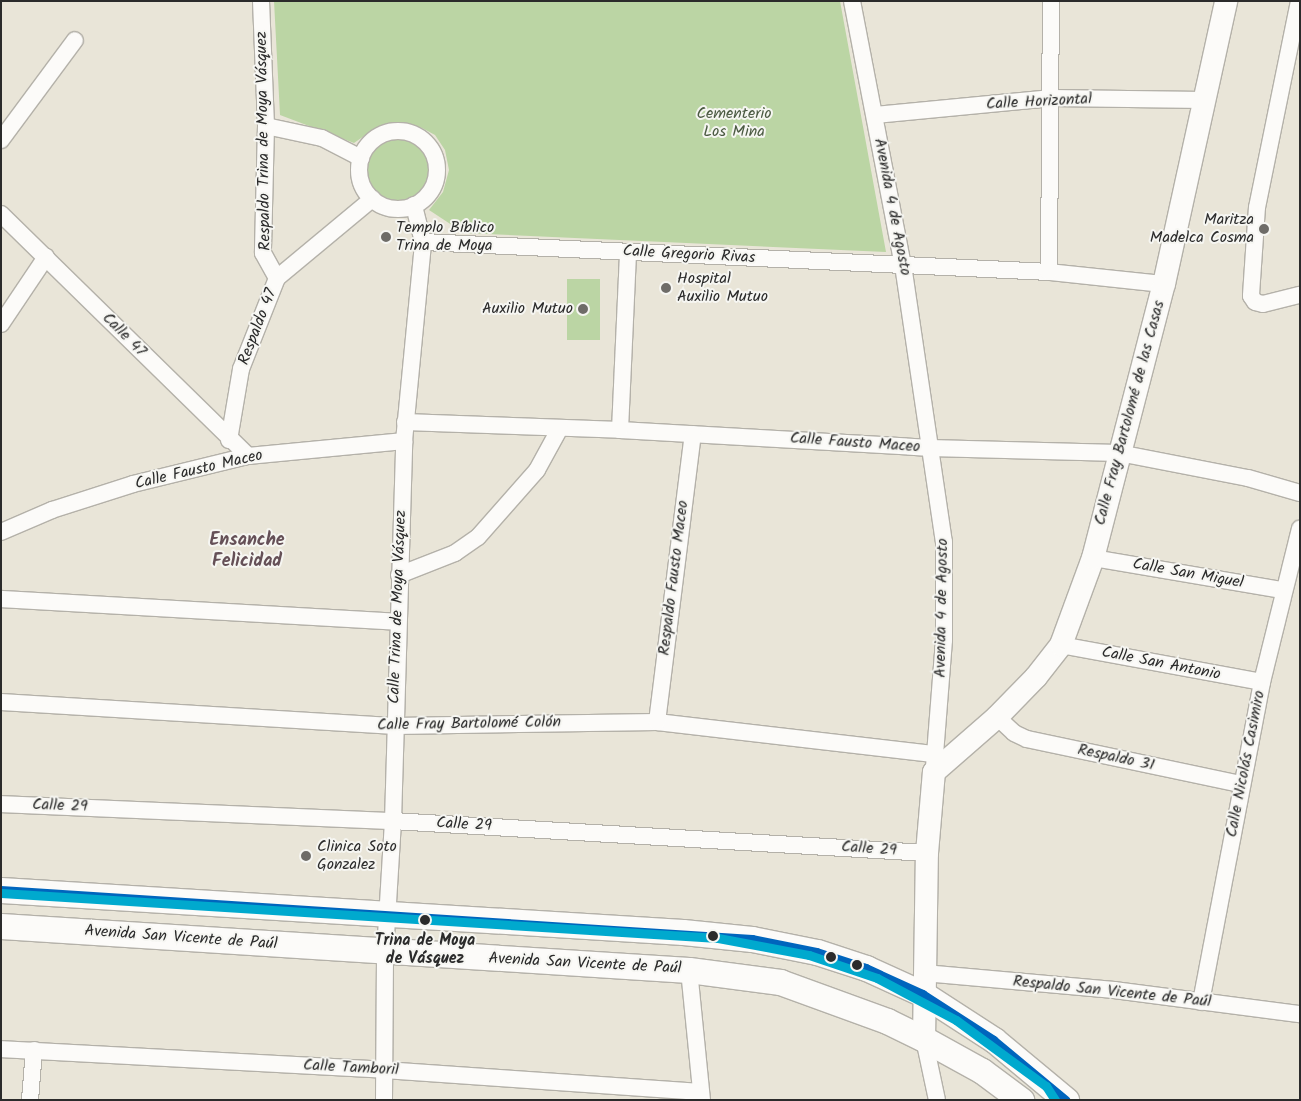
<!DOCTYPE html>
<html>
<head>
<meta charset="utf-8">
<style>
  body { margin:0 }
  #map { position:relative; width:1301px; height:1101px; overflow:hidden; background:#e9e5d8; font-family:Kalam,sans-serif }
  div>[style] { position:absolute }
  .green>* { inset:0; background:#bbd5a4; transform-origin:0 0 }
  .round { border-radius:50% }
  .roads { filter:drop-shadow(1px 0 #b4b1a9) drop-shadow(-1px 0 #b4b1a9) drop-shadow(0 1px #b4b1a9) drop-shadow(0 -1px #b4b1a9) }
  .minor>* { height:16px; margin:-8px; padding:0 8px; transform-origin:8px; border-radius:8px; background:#fcfbf9 }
  .minor>.ring { margin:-8px; padding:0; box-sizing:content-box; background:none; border:16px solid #fcfbf9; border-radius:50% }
  .secondary>* { height:22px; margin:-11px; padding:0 11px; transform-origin:11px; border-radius:11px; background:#fcfbf9 }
  .primary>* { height:25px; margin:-12.5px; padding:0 12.5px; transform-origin:12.5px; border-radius:12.5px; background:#fcfbf9 }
  .bus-1>* { height:8px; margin:-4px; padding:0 4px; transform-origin:4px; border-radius:4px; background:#0065bd }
  .metro-1>* { height:9px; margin:-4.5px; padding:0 4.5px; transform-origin:4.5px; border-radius:4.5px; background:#00a9ce }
  .dots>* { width:14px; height:14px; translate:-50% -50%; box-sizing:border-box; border:2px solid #f6f6f2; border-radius:50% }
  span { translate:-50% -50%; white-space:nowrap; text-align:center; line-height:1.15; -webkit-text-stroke:4px #f6f6f2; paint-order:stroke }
  .street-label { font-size:16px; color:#2b2b2b }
  .park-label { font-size:16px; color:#4b5a42 }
  .poi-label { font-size:16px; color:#2b2b2b }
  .right { translate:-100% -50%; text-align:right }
  .left { translate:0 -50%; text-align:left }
  .stop-label { font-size:16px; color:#2b2b2b; font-weight:700 }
  .neighbourhood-label { font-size:18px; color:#655057; font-weight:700 }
  .frame { position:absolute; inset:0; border:2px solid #2b2b2b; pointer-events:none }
</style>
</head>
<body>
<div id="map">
  <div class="green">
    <div style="clip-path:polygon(274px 1px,840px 1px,886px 252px,464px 233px,429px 210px,443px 192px,449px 170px,445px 150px,435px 135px,422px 128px,398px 122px,377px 127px,354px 143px,280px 115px)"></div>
    <div class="round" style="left:365px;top:136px;width:66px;height:66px"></div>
    <div style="left:567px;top:279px;width:33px;height:61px"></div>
  </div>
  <div class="roads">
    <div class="minor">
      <div style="left:261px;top:1px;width:125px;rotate:87.7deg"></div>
      <div style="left:266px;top:126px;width:127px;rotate:91.4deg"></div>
      <div style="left:263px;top:253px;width:29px;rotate:61deg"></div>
      <div style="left:852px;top:1px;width:269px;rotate:79.1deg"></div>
      <div style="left:903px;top:265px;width:280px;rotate:81.6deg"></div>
      <div style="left:944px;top:542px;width:98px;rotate:90deg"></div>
      <div style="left:944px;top:640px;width:126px;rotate:94.5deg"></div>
      <div style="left:1299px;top:1px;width:210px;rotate:101.5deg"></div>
      <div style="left:1257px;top:207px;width:89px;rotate:93.9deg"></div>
      <div style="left:1251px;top:296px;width:7px;rotate:56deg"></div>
      <div style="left:1255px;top:302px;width:8px;rotate:14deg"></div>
      <div style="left:1263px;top:304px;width:38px;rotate:-14deg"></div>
      <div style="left:875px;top:115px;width:178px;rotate:-5.5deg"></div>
      <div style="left:1052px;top:98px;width:152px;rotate:0.8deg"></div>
      <div style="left:266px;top:126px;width:57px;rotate:12.1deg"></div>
      <div style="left:322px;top:138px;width:44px;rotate:27.1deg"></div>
      <div class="ring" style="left:359px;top:131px;width:62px;height:62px"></div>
      <div style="left:1px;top:140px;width:124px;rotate:-53.5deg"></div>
      <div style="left:1px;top:214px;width:346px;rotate:44.4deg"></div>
      <div style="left:423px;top:242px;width:627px;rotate:2.74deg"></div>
      <div style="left:1049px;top:272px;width:116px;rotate:6deg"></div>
      <div style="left:1049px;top:272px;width:271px;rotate:-89.6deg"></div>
      <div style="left:1px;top:324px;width:81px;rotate:-56.1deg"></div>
      <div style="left:405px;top:422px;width:215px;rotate:2.1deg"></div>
      <div style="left:620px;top:430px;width:311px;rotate:3.3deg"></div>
      <div style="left:930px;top:448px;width:189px;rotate:1.5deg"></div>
      <div style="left:1119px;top:453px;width:131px;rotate:11deg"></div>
      <div style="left:1248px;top:478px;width:54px;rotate:16.1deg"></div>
      <div style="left:620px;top:430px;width:177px;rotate:-87.4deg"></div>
      <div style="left:229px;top:440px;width:72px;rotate:-80.4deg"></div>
      <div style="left:241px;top:369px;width:98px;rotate:-68.4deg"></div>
      <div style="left:277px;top:278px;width:124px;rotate:-39.7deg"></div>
      <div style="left:1px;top:532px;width:56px;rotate:-23.3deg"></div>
      <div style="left:52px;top:510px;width:85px;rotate:-17.8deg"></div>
      <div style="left:133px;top:484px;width:118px;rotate:-13.7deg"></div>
      <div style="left:248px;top:456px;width:157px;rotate:-5.5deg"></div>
      <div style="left:1093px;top:558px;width:193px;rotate:9.6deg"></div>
      <div style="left:399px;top:575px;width:60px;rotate:-21.4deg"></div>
      <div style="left:455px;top:553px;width:28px;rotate:-35deg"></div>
      <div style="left:478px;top:537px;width:89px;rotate:-48.6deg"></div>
      <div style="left:537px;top:470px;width:48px;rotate:-61.3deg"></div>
      <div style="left:1px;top:599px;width:397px;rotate:3.3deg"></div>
      <div style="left:1061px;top:645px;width:204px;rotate:10.4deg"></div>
      <div style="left:1px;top:702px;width:395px;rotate:3.5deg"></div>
      <div style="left:395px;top:726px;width:262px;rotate:-0.9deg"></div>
      <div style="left:657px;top:722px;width:280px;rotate:6.6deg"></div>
      <div style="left:997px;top:717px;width:23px;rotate:43deg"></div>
      <div style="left:1014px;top:733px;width:14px;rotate:25deg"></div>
      <div style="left:1027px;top:739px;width:219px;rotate:11.9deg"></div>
      <div style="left:657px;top:722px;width:290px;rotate:-82.9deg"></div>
      <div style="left:1px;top:804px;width:392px;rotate:2.5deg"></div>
      <div style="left:393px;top:821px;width:535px;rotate:3.43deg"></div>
      <div style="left:689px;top:970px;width:131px;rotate:84.3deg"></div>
      <div style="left:924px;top:973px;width:191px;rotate:5.1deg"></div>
      <div style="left:1114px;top:990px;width:188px;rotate:7.4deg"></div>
      <div style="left:1201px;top:1002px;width:326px;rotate:-79.2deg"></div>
      <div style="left:1262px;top:682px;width:158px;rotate:-76.1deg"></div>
      <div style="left:924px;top:1039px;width:62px;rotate:78deg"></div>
      <div style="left:1px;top:1049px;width:385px;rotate:3.1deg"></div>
      <div style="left:385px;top:1070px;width:316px;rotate:4deg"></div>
      <div style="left:30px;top:1100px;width:50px;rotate:-85.4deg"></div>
      <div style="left:384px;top:1100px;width:148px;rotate:-89.6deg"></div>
      <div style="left:385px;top:952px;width:131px;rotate:-86.5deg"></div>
      <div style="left:393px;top:821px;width:380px;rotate:-88.3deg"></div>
      <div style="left:404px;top:441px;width:200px;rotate:-84.5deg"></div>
      <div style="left:423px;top:242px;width:38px;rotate:-104deg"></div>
    </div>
    <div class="secondary">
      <div style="left:924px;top:1039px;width:186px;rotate:-89.1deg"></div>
      <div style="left:927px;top:853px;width:81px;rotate:-85.1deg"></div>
      <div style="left:934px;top:772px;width:84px;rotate:-41.1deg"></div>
      <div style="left:997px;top:717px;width:56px;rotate:-45.7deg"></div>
      <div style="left:1036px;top:677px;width:41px;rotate:-52deg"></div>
      <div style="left:1061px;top:645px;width:93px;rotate:-69.8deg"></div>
      <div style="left:1093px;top:558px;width:283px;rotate:-75.5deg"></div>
      <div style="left:1164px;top:284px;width:290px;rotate:-77.6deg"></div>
    </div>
    <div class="primary">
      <div style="left:1px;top:890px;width:683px;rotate:3.52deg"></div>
      <div style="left:683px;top:932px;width:69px;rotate:5.8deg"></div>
      <div style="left:752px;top:939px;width:66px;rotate:11.3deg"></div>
      <div style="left:817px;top:952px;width:52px;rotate:18.1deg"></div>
      <div style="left:866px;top:968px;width:63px;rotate:24.5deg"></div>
      <div style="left:923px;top:994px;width:85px;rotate:32.9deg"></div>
      <div style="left:994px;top:1040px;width:94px;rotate:39.8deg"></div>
      <div style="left:1px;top:926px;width:689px;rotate:3.66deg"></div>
      <div style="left:689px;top:970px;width:92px;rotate:7.5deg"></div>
      <div style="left:780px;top:982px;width:114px;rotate:20deg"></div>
      <div style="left:887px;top:1021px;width:41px;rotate:25.9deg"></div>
      <div style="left:924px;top:1039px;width:66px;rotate:28.9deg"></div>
      <div style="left:982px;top:1071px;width:49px;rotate:36.6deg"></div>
    </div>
  </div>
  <div class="bus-1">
    <div style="left:1px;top:890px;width:753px;rotate:3.73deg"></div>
    <div style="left:752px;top:939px;width:66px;rotate:11.3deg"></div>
    <div style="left:817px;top:952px;width:52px;rotate:18.1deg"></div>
    <div style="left:866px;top:968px;width:63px;rotate:24.5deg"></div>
    <div style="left:923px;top:994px;width:85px;rotate:32.9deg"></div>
    <div style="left:994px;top:1040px;width:94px;rotate:39.8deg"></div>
  </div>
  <div class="metro-1">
    <div style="left:1px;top:893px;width:718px;rotate:3.59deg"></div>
    <div style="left:718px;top:938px;width:93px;rotate:10.6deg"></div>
    <div style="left:809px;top:955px;width:72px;rotate:18.7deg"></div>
    <div style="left:877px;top:978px;width:89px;rotate:28deg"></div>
    <div style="left:956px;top:1020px;width:112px;rotate:36.3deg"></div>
    <div style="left:1046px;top:1086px;width:17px;rotate:57deg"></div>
  </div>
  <div class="dots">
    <div style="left:1264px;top:229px;background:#6e6c68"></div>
    <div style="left:386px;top:237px;background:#6e6c68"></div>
    <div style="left:666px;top:288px;background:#6e6c68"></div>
    <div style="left:583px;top:309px;background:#6e6c68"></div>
    <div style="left:306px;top:856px;background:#6e6c68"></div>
    <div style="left:425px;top:920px;background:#2b2b2b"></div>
    <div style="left:713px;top:936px;background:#2b2b2b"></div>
    <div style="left:831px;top:957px;background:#2b2b2b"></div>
    <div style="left:857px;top:965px;background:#2b2b2b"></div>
  </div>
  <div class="street-label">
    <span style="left:1039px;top:102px;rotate:-3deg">Calle Horizontal</span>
    <span style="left:264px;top:141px;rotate:-91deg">Respaldo Trina de Moya Vásquez</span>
    <span style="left:892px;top:207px;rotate:79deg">Avenida 4 de Agosto</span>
    <span style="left:689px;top:255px;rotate:3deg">Calle Gregorio Rivas</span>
    <span style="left:258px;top:327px;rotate:-69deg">Respaldo 47</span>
    <span style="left:124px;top:335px;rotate:45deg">Calle 47</span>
    <span style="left:1130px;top:413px;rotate:-75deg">Calle Fray Bartolomé de las Casas</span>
    <span style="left:855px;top:443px;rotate:4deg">Calle Fausto Maceo</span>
    <span style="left:199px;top:470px;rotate:-13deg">Calle Fausto Maceo</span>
    <span style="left:1188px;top:574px;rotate:10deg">Calle San Miguel</span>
    <span style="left:674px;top:578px;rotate:-83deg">Respaldo Fausto Maceo</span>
    <span style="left:398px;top:607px;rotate:-88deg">Calle Trina de Moya Vásquez</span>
    <span style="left:942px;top:608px;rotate:-89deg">Avenida 4 de Agosto</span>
    <span style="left:1161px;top:664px;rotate:11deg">Calle San Antonio</span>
    <span style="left:469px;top:724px;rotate:-1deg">Calle Fray Bartolomé Colón</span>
    <span style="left:1116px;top:758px;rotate:12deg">Respaldo 31</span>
    <span style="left:1246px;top:764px;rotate:-79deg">Calle Nicolás Casimiro</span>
    <span style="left:60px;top:806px;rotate:2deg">Calle 29</span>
    <span style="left:464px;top:825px;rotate:3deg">Calle 29</span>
    <span style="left:869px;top:849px;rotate:4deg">Calle 29</span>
    <span style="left:181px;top:938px;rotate:4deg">Avenida San Vicente de Paúl</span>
    <span style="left:585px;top:964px;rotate:3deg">Avenida San Vicente de Paúl</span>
    <span style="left:1112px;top:992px;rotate:6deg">Respaldo San Vicente de Paúl</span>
    <span style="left:351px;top:1068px;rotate:3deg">Calle Tamboril</span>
  </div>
  <div class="park-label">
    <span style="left:734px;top:123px">Cementerio<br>Los Mina</span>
  </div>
  <div class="poi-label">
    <span class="right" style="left:1254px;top:229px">Maritza<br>Madelca Cosma</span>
    <span class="left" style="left:396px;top:237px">Templo Bíblico<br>Trina de Moya</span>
    <span class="left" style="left:677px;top:288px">Hospital<br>Auxilio Mutuo</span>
    <span class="right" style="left:573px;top:309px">Auxilio Mutuo</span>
    <span class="left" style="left:317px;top:856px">Clinica Soto<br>Gonzalez</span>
  </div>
  <div class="stop-label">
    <span style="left:425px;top:950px">Trina de Moya<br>de Vásquez</span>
  </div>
  <div class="neighbourhood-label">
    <span style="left:247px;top:552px">Ensanche<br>Felicidad</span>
  </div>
  <div class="frame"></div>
</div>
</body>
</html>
